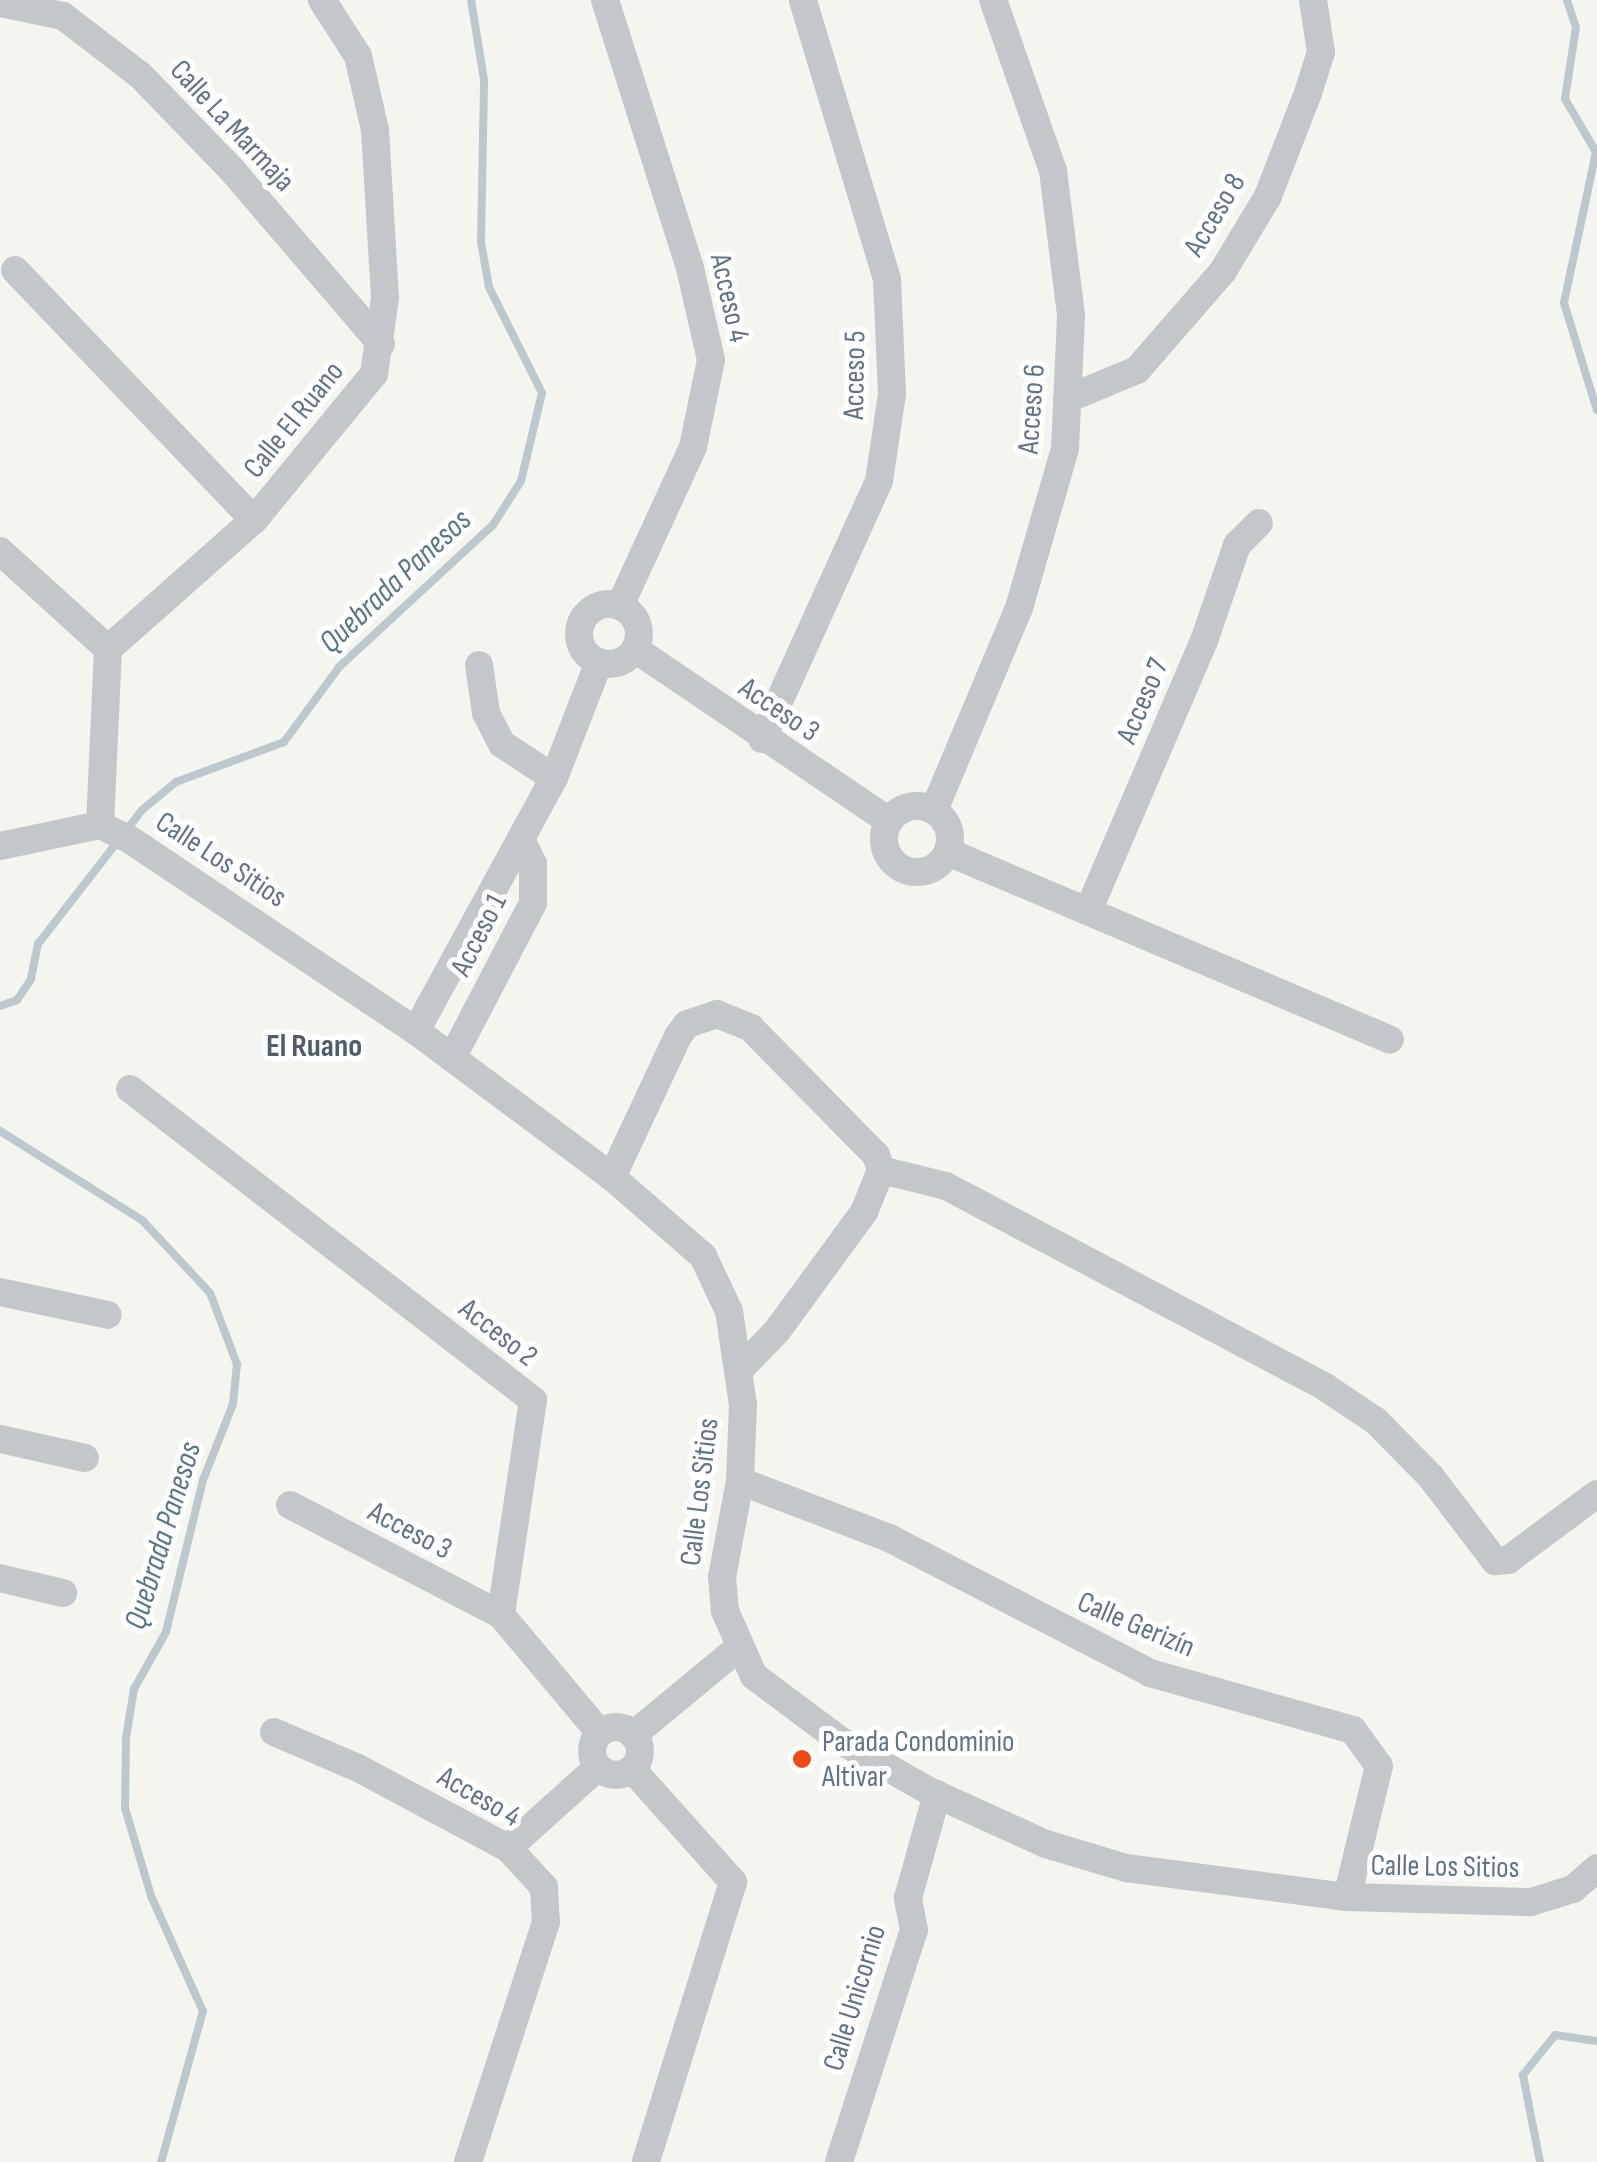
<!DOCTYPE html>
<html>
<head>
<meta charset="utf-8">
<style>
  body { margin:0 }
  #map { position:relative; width:1597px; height:2162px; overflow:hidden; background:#f5f5f0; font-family:"Sofia Sans Condensed",sans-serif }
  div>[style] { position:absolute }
  .stream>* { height:8px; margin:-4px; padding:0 4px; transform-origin:4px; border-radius:4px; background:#bcc8cd }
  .minor>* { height:28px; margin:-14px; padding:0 14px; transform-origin:14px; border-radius:14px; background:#c4c7ca }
  .minor>.ring { margin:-14px; padding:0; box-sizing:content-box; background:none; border:28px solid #c4c7ca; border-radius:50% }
  .dots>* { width:28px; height:28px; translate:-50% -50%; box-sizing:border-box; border:5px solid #fff; border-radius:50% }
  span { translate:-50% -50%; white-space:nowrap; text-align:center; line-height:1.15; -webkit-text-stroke:10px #fff; paint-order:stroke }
  .street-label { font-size:30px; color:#627483 }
  .poi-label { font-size:30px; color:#627483 }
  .left { translate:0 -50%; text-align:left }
  .water-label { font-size:32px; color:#5d7781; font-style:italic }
  .neighbourhood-label { font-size:32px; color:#505d68; font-weight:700 }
</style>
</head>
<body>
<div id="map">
  <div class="stream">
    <div style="left:1567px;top:0;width:28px;rotate:72deg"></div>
    <div style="left:1576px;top:27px;width:73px;rotate:98.7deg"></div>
    <div style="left:1565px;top:99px;width:61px;rotate:59.7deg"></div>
    <div style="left:1596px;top:152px;width:154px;rotate:102deg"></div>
    <div style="left:1564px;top:303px;width:112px;rotate:72.9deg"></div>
    <div style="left:0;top:1006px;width:18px;rotate:-19deg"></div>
    <div style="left:17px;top:1000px;width:25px;rotate:-56deg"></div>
    <div style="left:31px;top:979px;width:36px;rotate:-79deg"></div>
    <div style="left:38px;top:944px;width:170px;rotate:-52.2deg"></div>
    <div style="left:142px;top:810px;width:44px;rotate:-39.5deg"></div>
    <div style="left:176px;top:782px;width:115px;rotate:-20.3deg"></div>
    <div style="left:284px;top:742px;width:93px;rotate:-53.7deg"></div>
    <div style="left:339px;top:667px;width:209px;rotate:-42.7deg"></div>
    <div style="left:493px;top:525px;width:52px;rotate:-57.5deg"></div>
    <div style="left:521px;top:481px;width:90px;rotate:-76.6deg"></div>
    <div style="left:542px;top:393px;width:119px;rotate:-116.6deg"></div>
    <div style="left:489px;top:287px;width:46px;rotate:-100.1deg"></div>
    <div style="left:481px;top:242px;width:162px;rotate:-88.9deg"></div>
    <div style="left:484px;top:80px;width:81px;rotate:-99.2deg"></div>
    <div style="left:0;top:1131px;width:168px;rotate:32.1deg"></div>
    <div style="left:142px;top:1220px;width:100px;rotate:47deg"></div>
    <div style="left:210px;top:1293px;width:76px;rotate:69.2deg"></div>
    <div style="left:237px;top:1364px;width:40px;rotate:95.7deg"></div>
    <div style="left:233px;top:1404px;width:82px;rotate:111.5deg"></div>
    <div style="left:203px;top:1480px;width:156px;rotate:103.7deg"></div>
    <div style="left:166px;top:1632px;width:65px;rotate:119.3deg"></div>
    <div style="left:134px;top:1689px;width:50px;rotate:99.3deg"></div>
    <div style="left:126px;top:1738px;width:70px;rotate:90.8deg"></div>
    <div style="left:125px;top:1808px;width:92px;rotate:73.5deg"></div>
    <div style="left:151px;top:1896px;width:126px;rotate:65.7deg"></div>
    <div style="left:203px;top:2011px;width:157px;rotate:105.5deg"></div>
    <div style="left:1540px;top:2162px;width:89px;rotate:-101.1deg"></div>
    <div style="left:1523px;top:2075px;width:51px;rotate:-51.3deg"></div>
    <div style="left:1555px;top:2035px;width:42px;rotate:8.1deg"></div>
  </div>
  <div class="minor">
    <div style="left:605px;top:0;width:281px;rotate:72.4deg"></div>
    <div style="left:690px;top:268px;width:94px;rotate:77.1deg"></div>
    <div style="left:711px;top:360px;width:89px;rotate:101.7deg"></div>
    <div style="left:693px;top:447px;width:175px;rotate:114.7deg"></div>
    <div style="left:0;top:3px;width:64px;rotate:11.7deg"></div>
    <div style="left:63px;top:16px;width:97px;rotate:37.5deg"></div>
    <div style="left:140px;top:75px;width:132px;rotate:45.9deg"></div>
    <div style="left:232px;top:170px;width:229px;rotate:49.4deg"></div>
    <div style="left:15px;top:270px;width:346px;rotate:46.3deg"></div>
    <div style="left:1067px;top:399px;width:76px;rotate:-22.5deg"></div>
    <div style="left:1137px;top:370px;width:131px;rotate:-49deg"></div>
    <div style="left:1223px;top:271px;width:87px;rotate:-59deg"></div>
    <div style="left:1268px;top:196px;width:110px;rotate:-68.8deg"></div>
    <div style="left:1308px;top:93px;width:43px;rotate:-72.4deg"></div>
    <div style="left:1321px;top:52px;width:53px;rotate:-98.7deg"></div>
    <div style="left:0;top:551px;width:146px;rotate:42.2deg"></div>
    <div class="ring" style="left:579px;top:604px;width:32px;height:32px"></div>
    <div style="left:635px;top:649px;width:307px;rotate:34.1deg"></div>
    <div style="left:479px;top:665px;width:49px;rotate:81.7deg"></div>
    <div style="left:486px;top:713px;width:35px;rotate:63deg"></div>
    <div style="left:502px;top:744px;width:62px;rotate:33.2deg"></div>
    <div style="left:762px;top:739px;width:283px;rotate:-65.6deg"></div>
    <div style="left:879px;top:481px;width:88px;rotate:-81.5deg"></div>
    <div style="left:892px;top:394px;width:115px;rotate:-92.5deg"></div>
    <div style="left:887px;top:279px;width:291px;rotate:-106.8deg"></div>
    <div class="ring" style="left:884px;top:806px;width:38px;height:38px"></div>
    <div style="left:934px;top:810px;width:219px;rotate:-67.2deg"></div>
    <div style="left:1019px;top:608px;width:166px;rotate:-73.9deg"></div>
    <div style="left:1065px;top:449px;width:134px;rotate:-87.4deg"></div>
    <div style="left:1071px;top:315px;width:145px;rotate:-97.1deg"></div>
    <div style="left:1053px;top:171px;width:181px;rotate:-109.3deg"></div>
    <div style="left:100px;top:825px;width:176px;rotate:-87.4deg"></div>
    <div style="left:108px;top:649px;width:195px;rotate:-41.5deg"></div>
    <div style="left:254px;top:520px;width:189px;rotate:-50.6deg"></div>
    <div style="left:374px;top:374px;width:77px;rotate:-81.8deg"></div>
    <div style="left:385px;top:298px;width:168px;rotate:-93.4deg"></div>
    <div style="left:375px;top:130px;width:76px;rotate:-102.9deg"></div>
    <div style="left:358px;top:56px;width:67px;rotate:-122.7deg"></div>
    <div style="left:0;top:846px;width:102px;rotate:-11.9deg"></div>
    <div style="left:100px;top:825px;width:32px;rotate:26deg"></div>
    <div style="left:129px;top:839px;width:345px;rotate:33.8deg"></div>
    <div style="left:416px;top:1031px;width:244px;rotate:36.7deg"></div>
    <div style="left:612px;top:1177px;width:121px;rotate:41deg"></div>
    <div style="left:703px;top:1256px;width:61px;rotate:64.7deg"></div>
    <div style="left:729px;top:1311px;width:95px;rotate:81.5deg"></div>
    <div style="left:743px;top:1405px;width:76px;rotate:92.3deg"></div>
    <div style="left:740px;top:1481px;width:98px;rotate:100.6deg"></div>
    <div style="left:722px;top:1577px;width:34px;rotate:85deg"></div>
    <div style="left:725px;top:1611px;width:71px;rotate:66deg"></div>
    <div style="left:754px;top:1676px;width:109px;rotate:36.8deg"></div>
    <div style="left:841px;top:1741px;width:101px;rotate:29.6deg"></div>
    <div style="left:929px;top:1791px;width:128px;rotate:24.4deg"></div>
    <div style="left:1046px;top:1844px;width:84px;rotate:16.7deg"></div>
    <div style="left:1126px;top:1868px;width:223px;rotate:7.5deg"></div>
    <div style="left:1347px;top:1897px;width:184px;rotate:1.6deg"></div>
    <div style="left:1531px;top:1902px;width:44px;rotate:-17.2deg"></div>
    <div style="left:1573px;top:1889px;width:32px;rotate:-41deg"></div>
    <div style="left:948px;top:852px;width:480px;rotate:23deg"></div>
    <div style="left:1089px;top:909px;width:292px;rotate:-66.8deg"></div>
    <div style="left:1204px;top:641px;width:102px;rotate:-71deg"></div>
    <div style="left:1237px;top:545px;width:31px;rotate:-45deg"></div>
    <div style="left:416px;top:1031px;width:288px;rotate:-61.4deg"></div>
    <div style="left:554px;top:778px;width:124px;rotate:-68.8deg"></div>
    <div style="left:452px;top:1058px;width:175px;rotate:-62.4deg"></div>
    <div style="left:533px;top:903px;width:39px;rotate:-90deg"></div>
    <div style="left:533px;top:864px;width:28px;rotate:-116deg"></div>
    <div style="left:130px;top:1089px;width:509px;rotate:37.66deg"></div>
    <div style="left:533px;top:1400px;width:217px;rotate:98.5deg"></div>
    <div style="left:501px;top:1615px;width:154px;rotate:50deg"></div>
    <div style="left:881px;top:1170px;width:67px;rotate:13.8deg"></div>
    <div style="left:946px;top:1186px;width:429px;rotate:27.9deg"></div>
    <div style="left:1325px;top:1387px;width:61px;rotate:33.7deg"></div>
    <div style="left:1376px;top:1421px;width:78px;rotate:45.5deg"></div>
    <div style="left:1431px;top:1477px;width:106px;rotate:52.7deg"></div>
    <div style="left:1495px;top:1561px;width:13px;rotate:-4deg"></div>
    <div style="left:1508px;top:1560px;width:111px;rotate:-36.6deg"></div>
    <div style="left:612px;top:1177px;width:156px;rotate:-64.9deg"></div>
    <div style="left:678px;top:1036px;width:15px;rotate:-53deg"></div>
    <div style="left:687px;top:1024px;width:32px;rotate:-18deg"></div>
    <div style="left:717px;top:1014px;width:37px;rotate:22deg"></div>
    <div style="left:751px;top:1028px;width:178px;rotate:45.5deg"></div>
    <div style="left:876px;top:1155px;width:16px;rotate:72deg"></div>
    <div style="left:881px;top:1170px;width:45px;rotate:112deg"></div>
    <div style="left:864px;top:1212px;width:147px;rotate:126.2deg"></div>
    <div style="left:777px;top:1331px;width:53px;rotate:134.2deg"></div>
    <div style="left:0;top:1292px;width:110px;rotate:12deg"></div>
    <div style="left:0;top:1439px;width:87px;rotate:12.6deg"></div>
    <div style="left:740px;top:1481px;width:160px;rotate:20.9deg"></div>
    <div style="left:889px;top:1538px;width:294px;rotate:27.3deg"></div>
    <div style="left:1150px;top:1673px;width:211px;rotate:15.7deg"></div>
    <div style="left:1353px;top:1730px;width:44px;rotate:54.2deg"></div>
    <div style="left:1379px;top:1766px;width:135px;rotate:103.7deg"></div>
    <div style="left:290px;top:1505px;width:238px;rotate:27.5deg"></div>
    <div style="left:0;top:1578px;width:65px;rotate:13.4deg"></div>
    <div class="ring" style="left:592px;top:1727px;width:20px;height:20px"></div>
    <div style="left:274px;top:1732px;width:91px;rotate:23.2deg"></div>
    <div style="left:358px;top:1768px;width:170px;rotate:28.1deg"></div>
    <div style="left:508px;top:1848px;width:53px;rotate:47.3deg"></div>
    <div style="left:544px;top:1887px;width:35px;rotate:87deg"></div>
    <div style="left:546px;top:1922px;width:252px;rotate:108deg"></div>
    <div style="left:633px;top:1735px;width:135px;rotate:-39.6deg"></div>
    <div style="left:632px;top:1769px;width:152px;rotate:48.2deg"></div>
    <div style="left:733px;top:1882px;width:293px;rotate:107.3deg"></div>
    <div style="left:508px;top:1848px;width:121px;rotate:-42deg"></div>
    <div style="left:839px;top:2162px;width:244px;rotate:-72.1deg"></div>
    <div style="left:914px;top:1930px;width:33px;rotate:-101deg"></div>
    <div style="left:908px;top:1898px;width:108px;rotate:-74.4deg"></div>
  </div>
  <div class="dots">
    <div style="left:802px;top:1759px;background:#ed4a18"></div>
  </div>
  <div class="street-label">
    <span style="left:232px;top:126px;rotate:47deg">Calle La Marmaja</span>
    <span style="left:1215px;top:215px;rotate:-59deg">Acceso 8</span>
    <span style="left:729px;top:298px;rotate:77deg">Acceso 4</span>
    <span style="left:855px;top:375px;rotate:-89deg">Acceso 5</span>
    <span style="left:1032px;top:409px;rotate:-86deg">Acceso 6</span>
    <span style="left:294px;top:420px;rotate:-51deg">Calle El Ruano</span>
    <span style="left:1143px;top:701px;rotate:-67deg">Acceso 7</span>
    <span style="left:779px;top:710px;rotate:34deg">Acceso 3</span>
    <span style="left:221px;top:860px;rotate:33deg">Calle Los Sitios</span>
    <span style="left:479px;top:935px;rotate:-63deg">Acceso 1</span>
    <span style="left:498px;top:1333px;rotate:38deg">Acceso 2</span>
    <span style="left:700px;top:1492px;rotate:-83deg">Calle Los Sitios</span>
    <span style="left:410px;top:1531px;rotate:28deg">Acceso 3</span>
    <span style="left:1136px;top:1625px;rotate:23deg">Calle Gerizín</span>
    <span style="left:479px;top:1797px;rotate:30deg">Acceso 4</span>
    <span style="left:1445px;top:1867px;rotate:1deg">Calle Los Sitios</span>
    <span style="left:855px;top:1998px;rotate:-73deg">Calle Unicornio</span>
  </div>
  <div class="poi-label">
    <span class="left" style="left:822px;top:1759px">Parada Condominio<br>Altivar</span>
  </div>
  <div class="water-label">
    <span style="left:396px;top:582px;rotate:-43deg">Quebrada Panesos</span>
    <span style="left:164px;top:1536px;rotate:-73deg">Quebrada Panesos</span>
  </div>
  <div class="neighbourhood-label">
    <span style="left:314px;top:1047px">El Ruano</span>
  </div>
</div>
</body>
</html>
